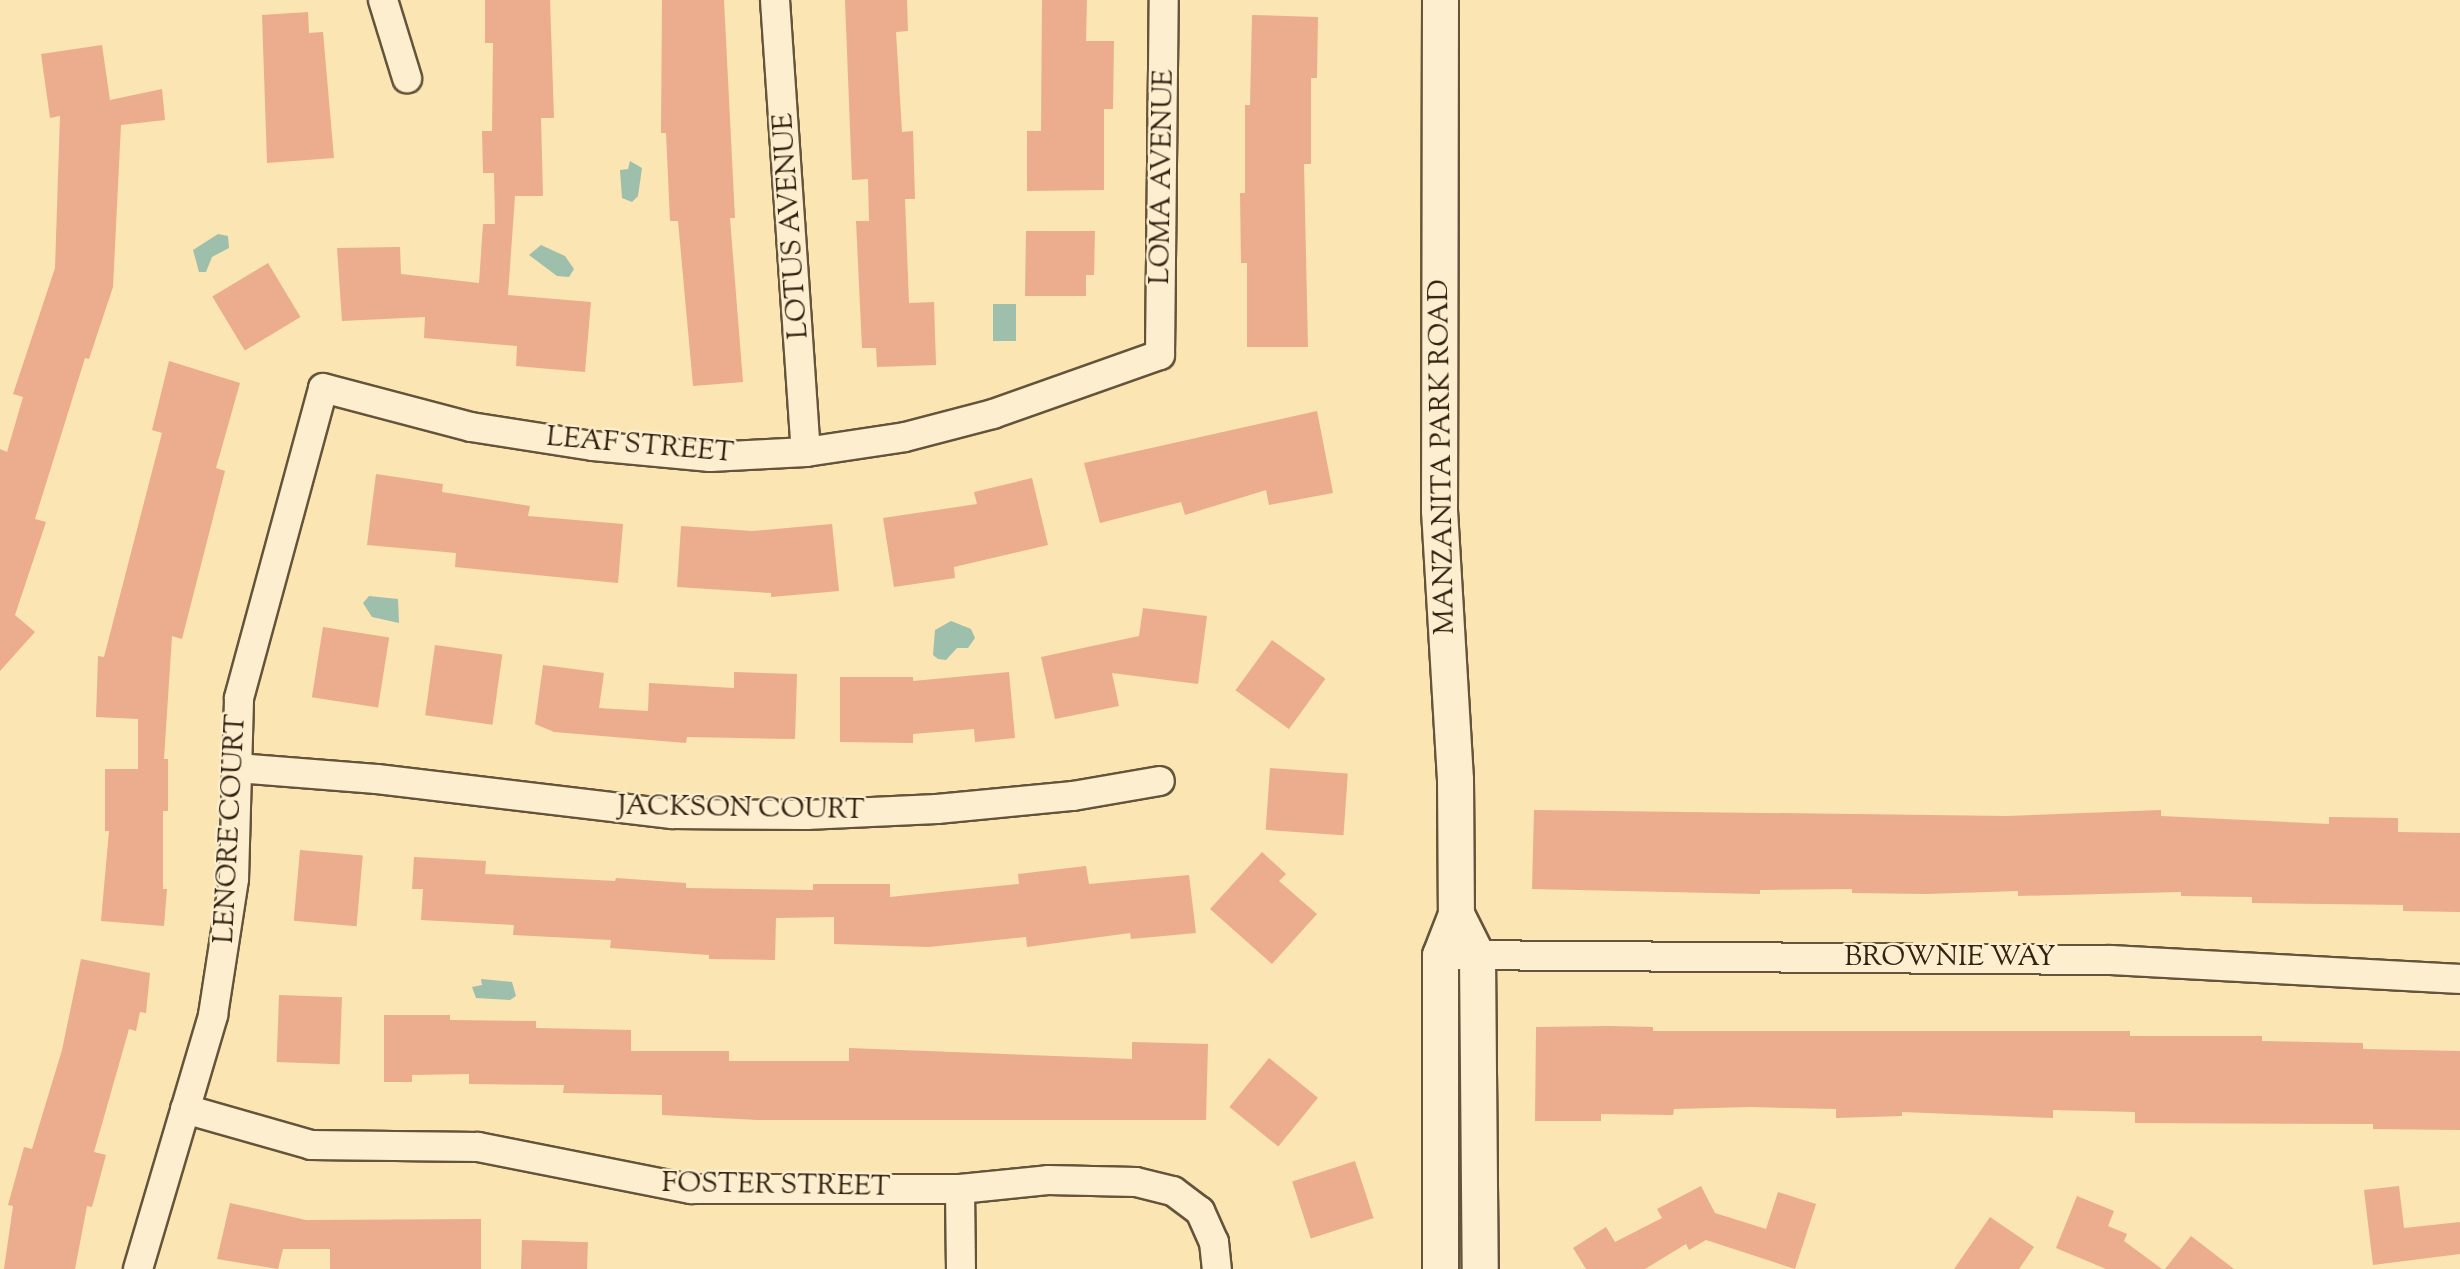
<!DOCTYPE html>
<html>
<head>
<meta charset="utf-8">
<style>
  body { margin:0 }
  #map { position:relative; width:2460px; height:1269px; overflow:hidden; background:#fae5b3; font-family:"Sorts Mill Goudy",serif }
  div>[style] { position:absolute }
  .water>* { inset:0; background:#9ebfac; transform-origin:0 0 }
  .building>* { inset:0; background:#ebad8d; transform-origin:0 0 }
  .roads { filter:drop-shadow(2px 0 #64543b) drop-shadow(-2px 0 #64543b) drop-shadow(0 2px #64543b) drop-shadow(0 -2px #64543b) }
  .minor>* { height:28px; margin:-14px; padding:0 14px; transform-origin:14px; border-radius:14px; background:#fceece }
  .tertiary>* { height:35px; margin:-17.5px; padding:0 17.5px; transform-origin:17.5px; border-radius:17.5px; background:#fceece }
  span { translate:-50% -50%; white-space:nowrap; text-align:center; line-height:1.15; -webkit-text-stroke:5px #fceece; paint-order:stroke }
  .street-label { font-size:28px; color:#322313 }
</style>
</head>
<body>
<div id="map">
  <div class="water">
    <div style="clip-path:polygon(630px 161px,642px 168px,638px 196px,632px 202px,622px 198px,620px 170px,628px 169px)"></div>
    <div style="clip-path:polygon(218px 234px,228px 236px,229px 248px,212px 257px,206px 272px,199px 272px,193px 250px)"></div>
    <div style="clip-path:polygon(541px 245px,565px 256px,574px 269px,569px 277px,557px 276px,529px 255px)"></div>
    <div style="left:993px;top:304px;width:23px;height:37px"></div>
    <div style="clip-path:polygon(369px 596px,398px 599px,399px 623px,372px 617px,363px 603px)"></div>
    <div style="clip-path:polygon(951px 621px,971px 629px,975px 638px,968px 648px,957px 648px,946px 660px,938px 659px,933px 655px,935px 630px)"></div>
    <div style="clip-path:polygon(481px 979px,512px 982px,516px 996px,510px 1000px,476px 998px,472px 987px,482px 985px)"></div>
  </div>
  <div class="building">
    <div style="clip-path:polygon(485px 0,550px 0,554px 118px,541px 118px,543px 196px,515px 196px,508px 295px,591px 302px,585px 372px,516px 366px,517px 346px,424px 338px,425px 317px,342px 321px,337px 248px,400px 247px,401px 274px,479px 283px,483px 224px,495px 224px,494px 173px,483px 173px,482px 131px,492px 131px,493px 43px,485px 43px)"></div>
    <div style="clip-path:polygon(662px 0,724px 0,735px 218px,730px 218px,743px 382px,693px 386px,678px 221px,670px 221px,666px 133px,661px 133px)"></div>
    <div style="clip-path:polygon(845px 0,907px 0,908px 31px,896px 32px,902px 132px,913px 131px,915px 199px,905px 199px,909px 303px,934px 302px,936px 365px,877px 367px,876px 348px,862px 348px,856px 221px,869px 221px,868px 179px,852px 180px)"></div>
    <div style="clip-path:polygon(1042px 0,1087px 0,1086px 41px,1114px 41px,1113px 109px,1104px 109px,1104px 190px,1027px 191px,1027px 131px,1041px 131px)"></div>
    <div style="clip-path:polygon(308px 12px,309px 33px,323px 32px,334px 158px,267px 163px,262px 15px)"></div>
    <div style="clip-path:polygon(1252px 15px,1318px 17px,1317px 78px,1311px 78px,1311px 164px,1304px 164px,1308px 347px,1247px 347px,1247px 263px,1241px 263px,1240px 193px,1245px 193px,1245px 105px,1250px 105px)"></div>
    <div style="clip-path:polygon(102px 45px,110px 100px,162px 89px,165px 120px,121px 125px,113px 287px,89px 359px,85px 358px,35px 519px,46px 522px,15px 615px,35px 632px,0 671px,0 449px,7px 452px,23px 397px,13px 394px,55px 268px,60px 116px,50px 118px,41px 54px)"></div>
    <div style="clip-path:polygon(1026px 231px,1095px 231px,1094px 275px,1086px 275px,1086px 296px,1025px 296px)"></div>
    <div style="left:268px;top:263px;width:63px;height:65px;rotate:59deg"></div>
    <div style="clip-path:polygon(169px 361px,240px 383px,216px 468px,225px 471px,182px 639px,172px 636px,164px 759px,168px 759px,168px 811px,163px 811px,163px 889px,167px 889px,164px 926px,101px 921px,109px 831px,105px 831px,105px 769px,138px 769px,138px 719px,96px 717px,98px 656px,104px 657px,162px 433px,152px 430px)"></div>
    <div style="clip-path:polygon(1317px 411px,1333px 493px,1269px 505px,1266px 490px,1185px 515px,1181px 502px,1100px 523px,1084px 463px)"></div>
    <div style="clip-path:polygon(376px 474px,443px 484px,442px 492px,530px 506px,528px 516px,623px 524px,618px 583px,455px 567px,456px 553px,367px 545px)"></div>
    <div style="clip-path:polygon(1032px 478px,1048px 545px,954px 567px,955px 578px,894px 587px,883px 518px,977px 504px,974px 492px)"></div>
    <div style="clip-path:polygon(832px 524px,839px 591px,771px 597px,771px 593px,677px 587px,681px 526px,752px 531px)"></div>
    <div style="clip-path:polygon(1143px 608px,1207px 616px,1198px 684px,1112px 673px,1119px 706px,1055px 719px,1041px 657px,1139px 636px)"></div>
    <div style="left:323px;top:627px;width:67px;height:71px;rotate:9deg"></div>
    <div style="left:1272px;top:640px;width:66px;height:62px;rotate:36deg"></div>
    <div style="left:435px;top:645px;width:68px;height:71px;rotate:8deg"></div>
    <div style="clip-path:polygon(543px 665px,604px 673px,599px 708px,648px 711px,649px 683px,734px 688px,734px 672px,797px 674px,795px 739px,687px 737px,686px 743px,554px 732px,535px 724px)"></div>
    <div style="clip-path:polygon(1009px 672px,1015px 738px,975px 742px,974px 729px,913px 734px,913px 743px,840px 742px,840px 677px,913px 677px,913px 681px)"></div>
    <div style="left:1270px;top:768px;width:78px;height:62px;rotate:4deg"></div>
    <div style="clip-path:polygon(1534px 810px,2006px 816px,2161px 810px,2161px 816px,2329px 824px,2329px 817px,2398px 818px,2398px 832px,2460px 833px,2460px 912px,2403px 911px,2403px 905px,2252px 903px,2252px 897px,2181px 896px,2181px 892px,2018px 896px,2018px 891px,1926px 894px,1852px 893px,1852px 889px,1760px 890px,1760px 894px,1532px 889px)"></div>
    <div style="left:300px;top:850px;width:63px;height:71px;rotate:5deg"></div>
    <div style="clip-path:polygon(1262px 852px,1286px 874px,1279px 881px,1317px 914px,1272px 964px,1210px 909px)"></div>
    <div style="clip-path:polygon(414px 857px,486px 861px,485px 874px,615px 881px,616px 878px,686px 883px,686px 888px,813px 890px,813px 884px,890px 884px,890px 897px,1019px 884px,1018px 874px,1086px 866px,1089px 884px,1189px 875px,1196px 933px,1131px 939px,1130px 933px,1027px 947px,1026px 937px,929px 947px,834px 944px,834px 917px,776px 918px,775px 960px,709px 959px,709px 955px,610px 948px,611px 940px,513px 935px,514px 925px,421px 920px,423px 889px,412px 889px)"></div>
    <div style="clip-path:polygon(81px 959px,150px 973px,146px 1013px,140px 1012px,136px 1031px,129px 1029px,94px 1152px,106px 1155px,92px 1207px,87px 1206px,75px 1269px,4px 1269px,13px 1206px,8px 1205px,24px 1147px,32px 1149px,62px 1050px)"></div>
    <div style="left:279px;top:995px;width:63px;height:67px;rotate:2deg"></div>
    <div style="clip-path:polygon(384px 1015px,450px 1015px,450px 1020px,536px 1021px,536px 1028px,631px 1030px,631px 1051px,729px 1051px,729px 1061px,849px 1061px,849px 1048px,1132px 1059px,1132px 1042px,1208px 1044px,1206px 1120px,758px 1120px,662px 1115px,662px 1095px,563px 1093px,564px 1085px,469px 1084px,469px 1074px,412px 1075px,412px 1082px,384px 1082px)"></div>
    <div style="clip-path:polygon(1609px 1026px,1653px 1027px,1653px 1031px,2130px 1031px,2130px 1036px,2262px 1036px,2262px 1041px,2363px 1043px,2363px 1049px,2460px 1051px,2460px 1130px,2373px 1129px,2373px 1124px,2135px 1123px,2135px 1112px,2053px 1110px,2053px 1118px,1902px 1112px,1902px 1116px,1836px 1118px,1836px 1109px,1750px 1107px,1674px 1109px,1673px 1115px,1601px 1114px,1601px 1121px,1535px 1121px,1536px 1027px)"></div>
    <div style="left:1269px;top:1058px;width:63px;height:63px;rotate:39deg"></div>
    <div style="left:1355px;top:1161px;width:60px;height:66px;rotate:72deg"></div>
    <div style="clip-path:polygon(1701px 1186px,1715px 1213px,1766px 1229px,1778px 1192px,1816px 1204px,1795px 1269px,1706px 1240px,1689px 1250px,1686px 1244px,1645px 1269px,1586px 1269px,1573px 1248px,1606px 1227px,1615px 1242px,1662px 1218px,1657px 1209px)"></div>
    <div style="clip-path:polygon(2399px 1186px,2404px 1228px,2460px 1222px,2460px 1254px,2373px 1265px,2364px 1190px)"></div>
    <div style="clip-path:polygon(2077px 1196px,2114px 1211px,2108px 1226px,2127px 1234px,2124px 1241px,2162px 1269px,2106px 1269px,2056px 1248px)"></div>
    <div style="clip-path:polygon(230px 1203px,306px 1220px,481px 1219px,481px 1269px,330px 1269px,330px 1249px,283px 1249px,278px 1269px,217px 1259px)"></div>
    <div style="clip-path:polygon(1990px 1217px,2034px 1247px,2019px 1269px,1954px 1269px)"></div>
    <div style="clip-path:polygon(2191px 1236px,2234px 1269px,2165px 1269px)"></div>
    <div style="left:522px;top:1240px;width:66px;height:29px;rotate:2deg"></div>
  </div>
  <div class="roads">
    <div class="minor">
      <div style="left:383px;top:0;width:82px;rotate:72.9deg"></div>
      <div style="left:775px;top:0;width:453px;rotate:86.1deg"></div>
      <div style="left:237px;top:768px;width:140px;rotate:4.5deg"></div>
      <div style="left:377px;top:779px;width:297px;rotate:6.8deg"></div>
      <div style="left:672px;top:814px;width:134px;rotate:0.4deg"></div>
      <div style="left:806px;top:815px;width:131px;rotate:-2.6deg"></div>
      <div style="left:937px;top:809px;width:137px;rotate:-5.5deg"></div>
      <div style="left:1073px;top:796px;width:88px;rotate:-9.8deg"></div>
      <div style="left:1455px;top:955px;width:656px;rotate:0.44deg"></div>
      <div style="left:2111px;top:960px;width:350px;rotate:3.1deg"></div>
      <div style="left:185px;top:1109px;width:131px;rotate:15.9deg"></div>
      <div style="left:311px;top:1145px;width:167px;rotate:0.7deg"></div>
      <div style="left:478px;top:1147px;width:217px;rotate:11.2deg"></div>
      <div style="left:691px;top:1189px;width:269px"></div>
      <div style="left:960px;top:1189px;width:88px;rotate:-5.8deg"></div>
      <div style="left:1048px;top:1180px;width:88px;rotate:1.3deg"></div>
      <div style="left:1136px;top:1182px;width:38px;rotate:14deg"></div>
      <div style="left:1173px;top:1191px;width:34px;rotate:37deg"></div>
      <div style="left:1200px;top:1211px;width:34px;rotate:66deg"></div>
      <div style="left:1214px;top:1242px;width:27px;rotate:84deg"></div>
      <div style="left:960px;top:1189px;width:80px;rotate:89.3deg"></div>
      <div style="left:138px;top:1269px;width:265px;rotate:-73.5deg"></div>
      <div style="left:213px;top:1015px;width:138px;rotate:-81.2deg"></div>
      <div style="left:234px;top:879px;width:181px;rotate:-88.4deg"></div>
      <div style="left:239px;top:698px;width:321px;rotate:-74.8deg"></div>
      <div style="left:323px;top:388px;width:153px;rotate:14.8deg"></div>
      <div style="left:471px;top:427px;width:123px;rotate:8.9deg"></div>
      <div style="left:593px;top:446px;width:118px;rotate:5.4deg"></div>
      <div style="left:710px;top:457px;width:96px;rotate:-3deg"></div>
      <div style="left:806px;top:452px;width:100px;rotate:-8.6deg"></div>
      <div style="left:905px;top:437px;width:91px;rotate:-14.6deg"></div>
      <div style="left:993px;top:414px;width:177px;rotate:-19.5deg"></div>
      <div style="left:1160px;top:355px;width:355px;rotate:-89.4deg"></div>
    </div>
    <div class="tertiary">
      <div style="left:1440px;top:0;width:510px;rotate:90.11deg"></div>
      <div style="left:1439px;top:510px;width:269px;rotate:86.6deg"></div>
      <div style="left:1455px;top:779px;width:135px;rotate:89.6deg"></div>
      <div style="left:1456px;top:914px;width:44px;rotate:111.3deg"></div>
      <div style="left:1440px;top:955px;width:314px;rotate:90deg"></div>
      <div style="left:1456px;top:914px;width:47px;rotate:63.4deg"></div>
      <div style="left:1477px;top:956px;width:313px;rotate:89.5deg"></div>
    </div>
  </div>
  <div class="street-label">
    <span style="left:1163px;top:177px;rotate:-89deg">LOMA AVENUE</span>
    <span style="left:792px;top:226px;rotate:-94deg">LOTUS AVENUE</span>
    <span style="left:640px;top:446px;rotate:5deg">LEAF STREET</span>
    <span style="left:1443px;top:457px;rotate:-91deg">MANZANITA PARK ROAD</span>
    <span style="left:741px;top:809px;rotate:1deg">JACKSON COURT</span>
    <span style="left:231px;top:829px;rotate:-87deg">LENORE COURT</span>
    <span style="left:1950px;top:958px">BROWNIE WAY</span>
    <span style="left:776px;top:1186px;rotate:1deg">FOSTER STREET</span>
  </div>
</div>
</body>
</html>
